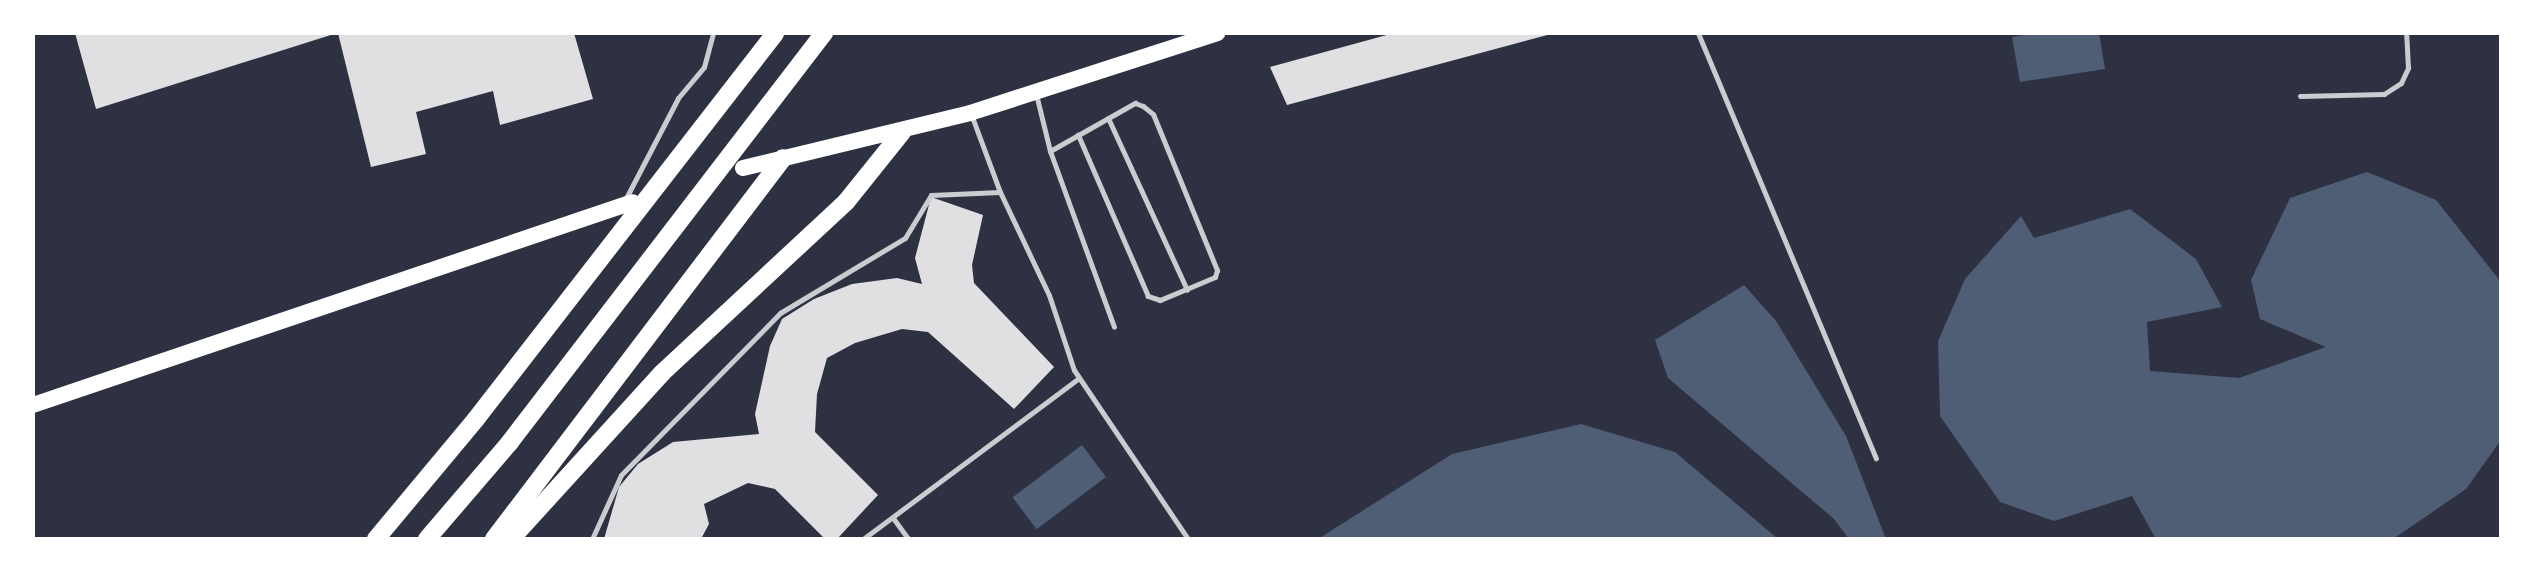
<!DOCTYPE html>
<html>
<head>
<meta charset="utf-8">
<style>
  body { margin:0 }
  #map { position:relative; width:2534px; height:572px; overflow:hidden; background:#2d3142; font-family:Spectral,serif }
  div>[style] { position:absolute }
  .water>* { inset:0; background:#4f5d75; transform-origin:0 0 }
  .building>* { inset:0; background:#e0e0e3 }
  .service>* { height:5px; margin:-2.5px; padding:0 2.5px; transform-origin:2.5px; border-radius:2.5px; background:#caccd0 }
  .primary>* { height:16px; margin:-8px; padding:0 8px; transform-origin:8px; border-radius:8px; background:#fff }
  .motorway>* { height:18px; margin:-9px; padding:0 9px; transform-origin:9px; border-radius:9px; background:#fff }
  span { translate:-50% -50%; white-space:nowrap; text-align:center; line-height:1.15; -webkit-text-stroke:5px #fff; paint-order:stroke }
  .frame { position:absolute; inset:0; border:35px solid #fff; pointer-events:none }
</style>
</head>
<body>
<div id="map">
  <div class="water">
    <div style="clip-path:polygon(2039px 33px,2099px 33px,2105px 69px,2020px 82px,2012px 37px)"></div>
    <div style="clip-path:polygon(2367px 172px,2436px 200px,2501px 282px,2501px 440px,2466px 489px,2393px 539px,2156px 539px,2132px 496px,2054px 521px,2000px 502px,1940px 416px,1938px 341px,1965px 279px,2021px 216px,2034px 238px,2130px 209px,2196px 259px,2222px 307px,2147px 322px,2150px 371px,2239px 378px,2326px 347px,2260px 319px,2251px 280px,2290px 198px)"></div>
    <div style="clip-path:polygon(1744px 285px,1776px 321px,1846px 436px,1886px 539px,1849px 539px,1834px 519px,1668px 378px,1655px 340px)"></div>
    <div style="clip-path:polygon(1581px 424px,1675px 452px,1778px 539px,1318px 539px,1452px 454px)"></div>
    <div style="left:1082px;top:445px;width:40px;height:87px;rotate:53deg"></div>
  </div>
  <div class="building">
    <div style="clip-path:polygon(75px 33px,334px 33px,334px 34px,96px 109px)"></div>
    <div style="clip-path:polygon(338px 33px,574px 33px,593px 99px,500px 125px,493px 91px,416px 112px,426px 154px,371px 167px)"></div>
    <div style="clip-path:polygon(1394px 33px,1550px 33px,1551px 34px,1287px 105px,1270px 67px)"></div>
    <div style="clip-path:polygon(931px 197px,983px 215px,972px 265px,974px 283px,1054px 367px,1014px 409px,928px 332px,902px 329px,855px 343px,827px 358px,817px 394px,815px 432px,878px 495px,837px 539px,825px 539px,775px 489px,748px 483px,704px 504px,709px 524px,701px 539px,604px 539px,619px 487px,638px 464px,673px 442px,759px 434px,755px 414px,770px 346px,782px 319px,814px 299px,852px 284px,897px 278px,922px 284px,915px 258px)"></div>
  </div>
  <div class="service">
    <div style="left:1698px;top:33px;width:461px;rotate:67.3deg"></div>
    <div style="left:1036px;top:94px;width:59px;rotate:76.2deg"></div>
    <div style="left:1050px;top:151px;width:187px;rotate:70deg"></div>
    <div style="left:2300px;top:96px;width:84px;rotate:-1.4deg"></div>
    <div style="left:2384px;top:94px;width:20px;rotate:-33deg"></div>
    <div style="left:2401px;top:83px;width:17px;rotate:-65deg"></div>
    <div style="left:2408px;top:68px;width:35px;rotate:-93deg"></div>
    <div style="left:971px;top:114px;width:83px;rotate:69.6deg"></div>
    <div style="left:1000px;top:192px;width:114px;rotate:64.6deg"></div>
    <div style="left:1049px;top:295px;width:79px;rotate:71.6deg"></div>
    <div style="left:1074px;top:370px;width:204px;rotate:56deg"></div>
    <div style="left:1108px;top:118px;width:189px;rotate:65.3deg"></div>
    <div style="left:1050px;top:151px;width:98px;rotate:-29.5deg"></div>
    <div style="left:1135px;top:103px;width:9px;rotate:21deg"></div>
    <div style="left:1143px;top:106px;width:13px;rotate:39deg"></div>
    <div style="left:1153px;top:114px;width:169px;rotate:67.7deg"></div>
    <div style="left:1217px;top:270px;width:7px;rotate:106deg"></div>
    <div style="left:1215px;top:277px;width:60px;rotate:157.3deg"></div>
    <div style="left:1160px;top:300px;width:13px;rotate:-162deg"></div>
    <div style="left:1148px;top:296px;width:176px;rotate:-113.5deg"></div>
    <div style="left:625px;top:200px;width:115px;rotate:-62.5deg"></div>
    <div style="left:678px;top:98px;width:40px;rotate:-50deg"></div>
    <div style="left:704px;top:67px;width:35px;rotate:-75deg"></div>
    <div style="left:893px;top:518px;width:26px;rotate:54deg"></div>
    <div style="left:592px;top:539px;width:70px;rotate:-65.6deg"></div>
    <div style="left:621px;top:475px;width:227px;rotate:-45.5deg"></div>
    <div style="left:780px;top:313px;width:146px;rotate:-31deg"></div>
    <div style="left:905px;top:238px;width:50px;rotate:-58.8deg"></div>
    <div style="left:931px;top:195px;width:69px;rotate:-2.5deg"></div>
    <div style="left:863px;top:539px;width:269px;rotate:-36.7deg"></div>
  </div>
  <div class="primary">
    <div style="left:743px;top:168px;width:234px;rotate:-13.6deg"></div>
    <div style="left:970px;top:113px;width:260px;rotate:-17.9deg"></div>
    <div style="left:33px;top:405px;width:633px;rotate:-18.69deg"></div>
  </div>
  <div class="motorway">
    <div style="left:376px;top:539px;width:156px;rotate:-50.2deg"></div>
    <div style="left:476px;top:419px;width:488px;rotate:-52.2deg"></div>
    <div style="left:427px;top:539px;width:128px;rotate:-49.4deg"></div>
    <div style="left:510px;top:442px;width:516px;rotate:-52.49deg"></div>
    <div style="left:494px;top:539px;width:478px;rotate:-52.8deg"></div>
    <div style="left:511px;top:539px;width:224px;rotate:-47.7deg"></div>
    <div style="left:662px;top:373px;width:251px;rotate:-42.9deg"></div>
    <div style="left:846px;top:202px;width:90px;rotate:-51.3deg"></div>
  </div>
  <div class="frame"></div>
</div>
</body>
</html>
